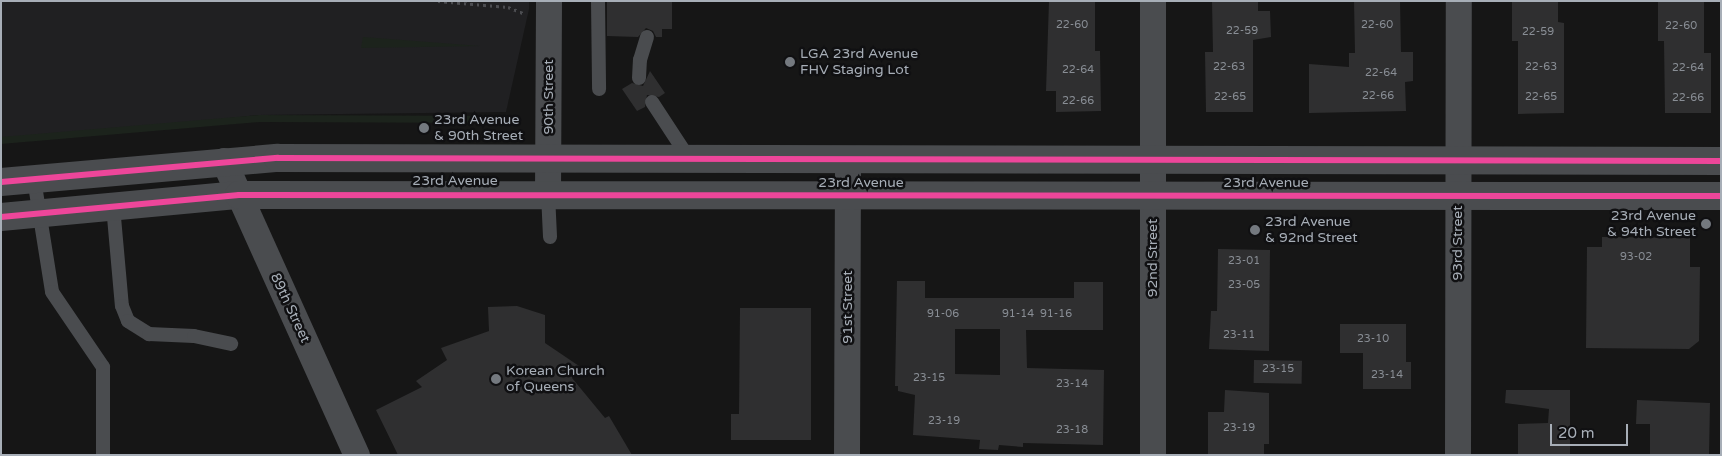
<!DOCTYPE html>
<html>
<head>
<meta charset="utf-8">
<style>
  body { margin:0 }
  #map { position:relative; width:1722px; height:456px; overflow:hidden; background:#161616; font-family:"Varela Round",sans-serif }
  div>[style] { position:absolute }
  .built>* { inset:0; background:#202022 }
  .green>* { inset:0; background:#1c231c }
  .building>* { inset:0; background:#2f2f30; transform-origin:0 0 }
  .path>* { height:3px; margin-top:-1.5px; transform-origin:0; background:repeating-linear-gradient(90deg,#4c4d51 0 2.5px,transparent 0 6.5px) }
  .service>* { height:14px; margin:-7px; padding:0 7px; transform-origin:7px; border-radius:7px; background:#4a4c4f }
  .minor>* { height:26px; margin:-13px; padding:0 13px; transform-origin:13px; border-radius:13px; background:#4a4c4f }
  .tertiary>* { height:28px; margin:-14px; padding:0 14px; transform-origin:14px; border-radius:14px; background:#4a4c4f }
  .cycleway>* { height:6px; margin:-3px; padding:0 3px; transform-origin:3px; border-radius:3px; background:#ed469a }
  .dots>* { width:14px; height:14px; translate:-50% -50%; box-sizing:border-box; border:2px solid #101012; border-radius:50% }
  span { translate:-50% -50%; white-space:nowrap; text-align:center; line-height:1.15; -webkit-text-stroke:5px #101012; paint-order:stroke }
  .number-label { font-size:11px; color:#898e95 }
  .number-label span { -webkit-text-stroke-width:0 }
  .poi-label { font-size:14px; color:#a7aeb7 }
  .left { translate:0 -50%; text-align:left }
  .right { translate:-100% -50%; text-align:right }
  .street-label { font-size:14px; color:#a7aeb7 }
  .frame { position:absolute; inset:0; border:2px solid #a7aeb7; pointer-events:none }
  .scale { position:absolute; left:1550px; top:424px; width:78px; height:22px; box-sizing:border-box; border:2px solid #a7aeb7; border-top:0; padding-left:6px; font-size:15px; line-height:18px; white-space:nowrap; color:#a7aeb7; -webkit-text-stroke:4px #101012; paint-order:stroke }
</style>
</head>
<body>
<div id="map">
  <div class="built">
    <div style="clip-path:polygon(1px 1px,529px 1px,529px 9px,506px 112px,258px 115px,1px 142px)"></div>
  </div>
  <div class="green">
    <div style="clip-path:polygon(363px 37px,480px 46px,361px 48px)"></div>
    <div style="clip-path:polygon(259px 115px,506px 116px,500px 123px,260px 122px,1px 144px,1px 137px)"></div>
  </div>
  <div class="building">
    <div style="clip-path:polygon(607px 1px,672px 1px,672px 29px,662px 29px,662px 37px,656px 37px,653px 31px,646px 28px,638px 37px,607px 36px)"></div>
    <div style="clip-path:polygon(1049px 1px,1095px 1px,1095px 51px,1100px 51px,1101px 111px,1056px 112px,1056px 91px,1046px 91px)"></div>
    <div style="clip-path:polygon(1212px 1px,1258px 1px,1258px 11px,1270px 11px,1271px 37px,1253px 40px,1253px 112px,1206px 112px,1205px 52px,1213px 52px)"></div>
    <div style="clip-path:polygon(1354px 1px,1400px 1px,1401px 52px,1413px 52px,1413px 81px,1405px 82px,1406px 111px,1309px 113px,1309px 64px,1349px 67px,1349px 53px,1355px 53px)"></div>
    <div style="clip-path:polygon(1512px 1px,1558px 1px,1558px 22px,1564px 23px,1564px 113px,1518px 114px,1518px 41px,1512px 41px)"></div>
    <div style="clip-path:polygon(1658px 1px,1704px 1px,1704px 53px,1711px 53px,1711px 113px,1665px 113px,1664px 41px,1658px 41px)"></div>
    <div style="clip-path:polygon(650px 71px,665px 93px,659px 97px,647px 95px,645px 107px,637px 111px,622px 89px,632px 83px,643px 86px)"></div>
    <div style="clip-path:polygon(1602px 237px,1690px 238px,1690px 267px,1700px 267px,1699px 341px,1689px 349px,1586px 348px,1587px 247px,1602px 247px)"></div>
    <div style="clip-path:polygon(1218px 249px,1270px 250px,1269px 351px,1209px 349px,1211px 311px,1217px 311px)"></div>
    <div style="clip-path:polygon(evenodd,897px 281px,925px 281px,925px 298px,1074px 298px,1074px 282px,1103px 282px,1103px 330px,1026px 330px,1027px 368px,1104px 370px,1103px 445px,1023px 443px,1023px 447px,999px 445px,998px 450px,979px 449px,980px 440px,913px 435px,915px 395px,898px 391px,898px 386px,895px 386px,897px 281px,955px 329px,1000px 329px,1000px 375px,955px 374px,955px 329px)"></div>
    <div style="clip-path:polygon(517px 306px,545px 315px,545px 343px,579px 366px,572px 378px,605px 418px,609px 416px,632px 455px,398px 455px,376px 410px,422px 387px,416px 381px,447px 360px,441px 348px,489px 331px,488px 307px)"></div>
    <div style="clip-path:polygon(740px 308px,811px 308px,811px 440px,731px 440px,731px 414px,739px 414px)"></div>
    <div style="clip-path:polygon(1340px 324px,1406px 324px,1406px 362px,1411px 362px,1411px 389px,1363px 389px,1363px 353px,1340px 353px)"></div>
    <div style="left:1254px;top:360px;width:48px;height:23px;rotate:1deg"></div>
    <div style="clip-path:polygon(1225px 390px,1269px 393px,1269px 444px,1264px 444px,1264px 455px,1208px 455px,1208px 412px,1224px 412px)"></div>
    <div style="clip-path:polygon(1506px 390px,1570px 390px,1570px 455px,1518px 455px,1518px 424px,1548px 423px,1549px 409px,1505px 403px)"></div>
    <div style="clip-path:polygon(1637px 400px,1710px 403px,1709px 455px,1650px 455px,1650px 424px,1636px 424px)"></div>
  </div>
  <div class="path">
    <div style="left:438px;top:1px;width:70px;rotate:4.9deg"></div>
    <div style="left:508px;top:7px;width:16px;rotate:22deg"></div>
  </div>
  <div class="service">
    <div style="left:598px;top:1px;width:88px;rotate:89.3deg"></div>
    <div style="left:639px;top:78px;width:18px;rotate:-87deg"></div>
    <div style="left:640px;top:60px;width:24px;rotate:-73deg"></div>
    <div style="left:652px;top:102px;width:69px;rotate:56.8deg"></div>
    <div style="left:34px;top:179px;width:114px;rotate:80.9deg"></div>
    <div style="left:52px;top:292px;width:91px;rotate:55.8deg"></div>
    <div style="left:103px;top:367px;width:88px;rotate:90deg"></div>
    <div style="left:548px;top:194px;width:43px;rotate:87.3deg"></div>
    <div style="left:113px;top:206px;width:100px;rotate:84.9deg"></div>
    <div style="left:122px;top:306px;width:16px;rotate:68deg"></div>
    <div style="left:128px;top:321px;width:25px;rotate:32deg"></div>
    <div style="left:149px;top:334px;width:45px;rotate:2.5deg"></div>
    <div style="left:194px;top:336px;width:38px;rotate:12deg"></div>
  </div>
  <div class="minor">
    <div style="left:224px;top:161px;width:323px;rotate:65.7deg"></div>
    <div style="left:548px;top:194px;width:193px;rotate:-89.7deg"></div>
    <div style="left:847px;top:455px;width:296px;rotate:-89.8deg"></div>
    <div style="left:1153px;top:455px;width:454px;rotate:-90deg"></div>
    <div style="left:1458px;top:455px;width:454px;rotate:-89.9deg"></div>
  </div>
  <div class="tertiary">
    <div style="left:1px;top:182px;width:278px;rotate:-5deg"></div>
    <div style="left:278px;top:158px;width:1443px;rotate:0.12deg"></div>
    <div style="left:1px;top:217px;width:239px;rotate:-5.3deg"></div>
    <div style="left:239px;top:195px;width:1482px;rotate:0.04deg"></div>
  </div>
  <div class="cycleway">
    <div style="left:1px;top:182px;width:278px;rotate:-5deg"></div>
    <div style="left:278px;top:158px;width:1443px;rotate:0.12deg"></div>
    <div style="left:1px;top:217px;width:239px;rotate:-5.3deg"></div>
    <div style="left:239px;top:195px;width:1482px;rotate:0.04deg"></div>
  </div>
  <div class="dots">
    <div style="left:790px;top:62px;background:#74797f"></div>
    <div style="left:424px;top:128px;background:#74797f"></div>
    <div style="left:1706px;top:224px;background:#74797f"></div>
    <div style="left:1255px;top:230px;background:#74797f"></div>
    <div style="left:496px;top:379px;background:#74797f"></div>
  </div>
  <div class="number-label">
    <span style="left:1072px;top:25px">22-60</span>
    <span style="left:1377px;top:25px">22-60</span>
    <span style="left:1681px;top:26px">22-60</span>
    <span style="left:1242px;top:31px">22-59</span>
    <span style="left:1538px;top:32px">22-59</span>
    <span style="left:1229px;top:67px">22-63</span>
    <span style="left:1541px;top:67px">22-63</span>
    <span style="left:1688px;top:68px">22-64</span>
    <span style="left:1078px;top:70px">22-64</span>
    <span style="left:1381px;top:73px">22-64</span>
    <span style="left:1378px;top:96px">22-66</span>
    <span style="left:1230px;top:97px">22-65</span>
    <span style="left:1541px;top:97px">22-65</span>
    <span style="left:1688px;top:98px">22-66</span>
    <span style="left:1078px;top:101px">22-66</span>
    <span style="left:1636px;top:257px">93-02</span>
    <span style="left:1244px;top:261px">23-01</span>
    <span style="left:1244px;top:285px">23-05</span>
    <span style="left:943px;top:314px">91-06</span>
    <span style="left:1018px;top:314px">91-14</span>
    <span style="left:1056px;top:314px">91-16</span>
    <span style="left:1239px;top:335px">23-11</span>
    <span style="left:1373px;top:339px">23-10</span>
    <span style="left:1278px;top:369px">23-15</span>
    <span style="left:1387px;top:375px">23-14</span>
    <span style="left:929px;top:378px">23-15</span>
    <span style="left:1072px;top:384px">23-14</span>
    <span style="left:944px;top:421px">23-19</span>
    <span style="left:1239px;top:428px">23-19</span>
    <span style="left:1072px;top:430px">23-18</span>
  </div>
  <div class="poi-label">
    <span class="left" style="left:800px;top:62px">LGA 23rd Avenue<br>FHV Staging Lot</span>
    <span class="left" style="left:434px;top:128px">23rd Avenue<br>&amp; 90th Street</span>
    <span class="right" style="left:1696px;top:224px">23rd Avenue<br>&amp; 94th Street</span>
    <span class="left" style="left:1265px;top:230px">23rd Avenue<br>&amp; 92nd Street</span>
    <span class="left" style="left:506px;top:379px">Korean Church<br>of Queens</span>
  </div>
  <div class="street-label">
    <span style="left:549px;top:97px;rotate:-90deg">90th Street</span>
    <span style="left:455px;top:181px">23rd Avenue</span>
    <span style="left:861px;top:183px">23rd Avenue</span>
    <span style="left:1266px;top:183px">23rd Avenue</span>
    <span style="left:1458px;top:243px;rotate:-90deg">93rd Street</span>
    <span style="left:1153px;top:258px;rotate:-90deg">92nd Street</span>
    <span style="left:848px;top:307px;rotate:-90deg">91st Street</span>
    <span style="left:290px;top:308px;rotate:65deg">89th Street</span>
  </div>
  <div class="frame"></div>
  <div class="scale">20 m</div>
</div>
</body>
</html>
